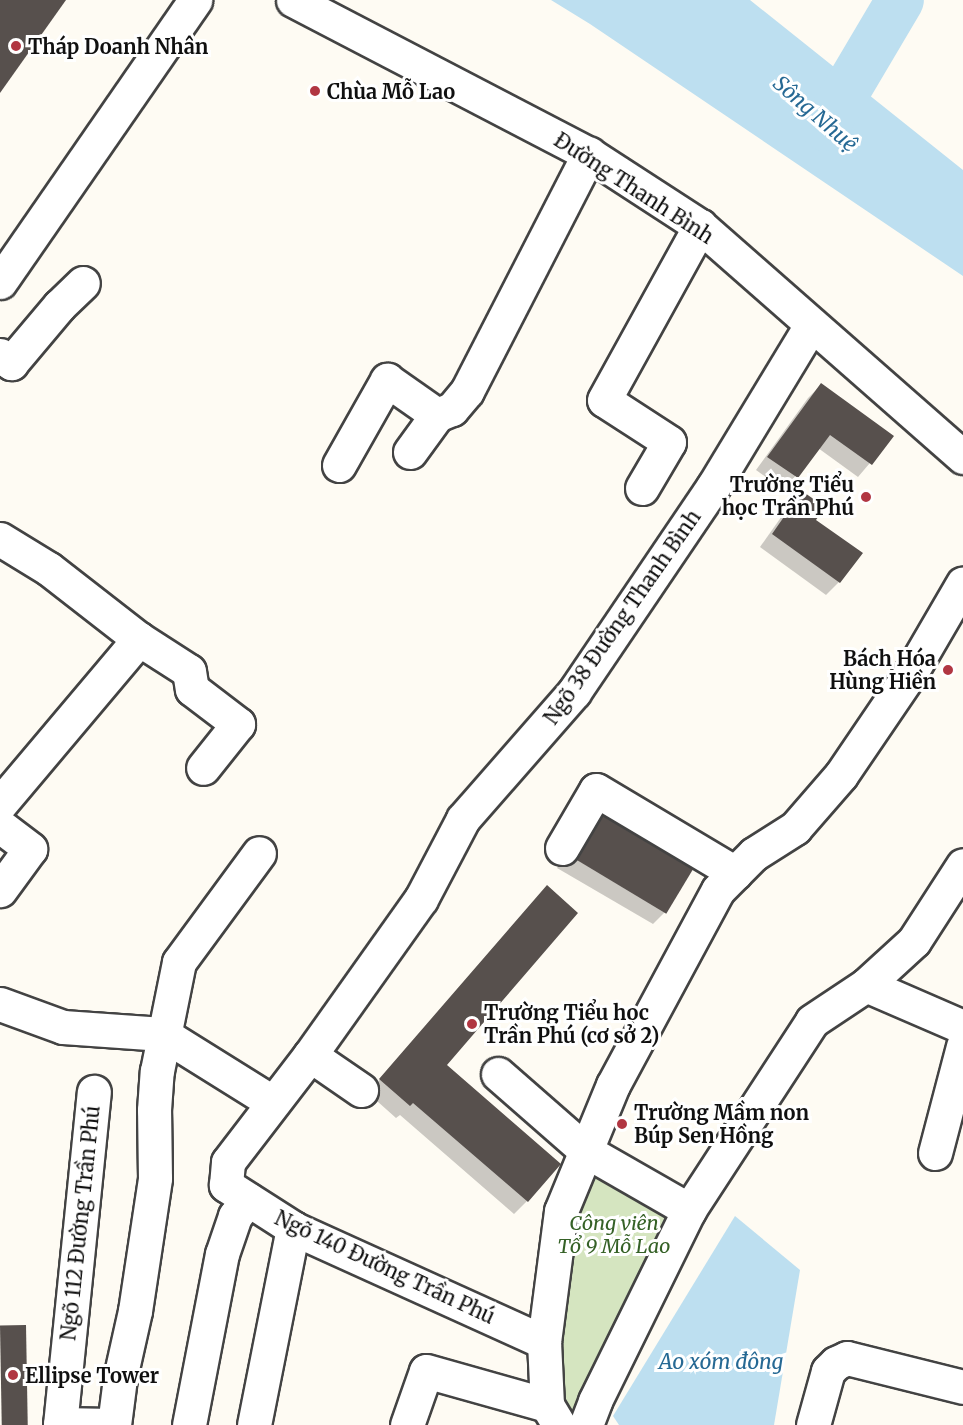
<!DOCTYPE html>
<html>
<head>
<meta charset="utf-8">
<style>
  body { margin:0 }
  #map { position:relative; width:963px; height:1425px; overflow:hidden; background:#fefbf3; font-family:Merriweather,serif }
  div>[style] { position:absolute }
  .green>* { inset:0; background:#d5e5c0 }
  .water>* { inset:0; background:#bddff0 }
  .shadow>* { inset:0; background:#0003 }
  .river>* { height:48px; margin:-24px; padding:0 24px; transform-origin:24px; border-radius:24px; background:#bddff0 }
  .building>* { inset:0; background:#57504d; transform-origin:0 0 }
  .roads { filter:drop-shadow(2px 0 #434343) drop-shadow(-2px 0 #434343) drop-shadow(0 2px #434343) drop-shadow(0 -2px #434343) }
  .minor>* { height:33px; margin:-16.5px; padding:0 16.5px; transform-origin:16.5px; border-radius:16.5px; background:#fff }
  .dots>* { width:16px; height:16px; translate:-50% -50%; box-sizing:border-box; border:3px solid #fff; border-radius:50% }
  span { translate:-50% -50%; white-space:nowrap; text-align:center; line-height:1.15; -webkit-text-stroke:6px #fff; paint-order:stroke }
  .poi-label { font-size:20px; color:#101010; font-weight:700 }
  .left { translate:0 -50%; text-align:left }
  .right { translate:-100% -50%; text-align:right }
  .street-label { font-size:20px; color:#101010 }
  .park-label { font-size:20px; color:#356126; font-style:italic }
  .water-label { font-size:21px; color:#266994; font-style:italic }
</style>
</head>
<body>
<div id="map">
  <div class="green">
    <div style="clip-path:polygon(586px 1151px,689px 1210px,595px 1401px,559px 1425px,544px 1342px)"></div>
  </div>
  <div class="water">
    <div style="clip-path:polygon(551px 0,750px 0,963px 170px,963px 276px,590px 24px)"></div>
    <div style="clip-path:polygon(735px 1216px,800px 1270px,774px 1425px,619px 1425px,613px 1416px)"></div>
  </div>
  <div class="shadow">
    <div style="clip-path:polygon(821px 385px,892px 437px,858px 477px,818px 448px,784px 490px,756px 470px,808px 398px)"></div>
    <div style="clip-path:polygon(802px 493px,839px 582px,826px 595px,760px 547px,789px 506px)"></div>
    <div style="clip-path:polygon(588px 816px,666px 911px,653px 924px,557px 868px)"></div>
    <div style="clip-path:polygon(547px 887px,445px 1065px,527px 1201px,514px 1214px,400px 1115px,396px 1118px,368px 1093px)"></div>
  </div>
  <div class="river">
    <div style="left:825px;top:127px;width:147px;rotate:-59.4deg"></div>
  </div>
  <div class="building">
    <div style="clip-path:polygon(0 0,66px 0,0 93px)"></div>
    <div style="clip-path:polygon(821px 383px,894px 436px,872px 465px,830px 435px,798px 478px,767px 457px)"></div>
    <div style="clip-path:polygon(802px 491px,825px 507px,816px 520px,863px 553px,840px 583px,772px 534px)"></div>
    <div style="left:601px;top:801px;width:114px;height:63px;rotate:31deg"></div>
    <div style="clip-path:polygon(547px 885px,578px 913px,447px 1065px,561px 1164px,528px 1202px,413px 1103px,410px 1106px,379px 1079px)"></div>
    <div style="left:26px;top:1325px;width:100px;height:26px;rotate:89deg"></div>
  </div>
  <div class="roads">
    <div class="minor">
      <div style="left:293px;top:0;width:334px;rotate:27.5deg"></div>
      <div style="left:589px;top:154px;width:132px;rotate:33deg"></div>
      <div style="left:700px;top:226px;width:350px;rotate:41.3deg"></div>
      <div style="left:0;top:282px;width:343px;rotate:-55.3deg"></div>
      <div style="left:0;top:355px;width:14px;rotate:36deg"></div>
      <div style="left:11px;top:363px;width:75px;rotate:-49.9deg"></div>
      <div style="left:59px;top:306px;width:33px;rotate:-44deg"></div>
      <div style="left:410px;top:452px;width:46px;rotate:-53.9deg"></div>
      <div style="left:437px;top:415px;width:16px;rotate:-22deg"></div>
      <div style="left:452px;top:409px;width:23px;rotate:-50deg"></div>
      <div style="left:467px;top:391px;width:267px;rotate:-62.8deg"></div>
      <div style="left:339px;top:465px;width:98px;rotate:-60.5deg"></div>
      <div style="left:387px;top:380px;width:61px;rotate:35deg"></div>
      <div style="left:642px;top:488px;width:53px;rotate:-59.6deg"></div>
      <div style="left:669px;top:442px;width:77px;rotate:-147.1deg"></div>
      <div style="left:604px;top:400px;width:199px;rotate:-61.1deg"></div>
      <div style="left:0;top:539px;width:57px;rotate:31.5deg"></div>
      <div style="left:49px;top:569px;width:114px;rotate:37.9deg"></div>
      <div style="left:139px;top:639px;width:59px;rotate:32.6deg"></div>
      <div style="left:189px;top:671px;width:18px;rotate:81deg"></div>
      <div style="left:192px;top:689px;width:58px;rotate:37.3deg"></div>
      <div style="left:238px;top:724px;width:56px;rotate:128.5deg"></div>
      <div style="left:0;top:804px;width:216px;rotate:-49.9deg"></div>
      <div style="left:0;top:826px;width:38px;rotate:37deg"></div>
      <div style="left:30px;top:849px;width:51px;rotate:126.2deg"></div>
      <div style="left:562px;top:848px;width:67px;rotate:-59.6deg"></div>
      <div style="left:596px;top:790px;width:162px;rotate:30.8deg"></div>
      <div style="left:866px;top:985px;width:106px;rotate:23.4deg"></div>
      <div style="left:0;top:1004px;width:67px;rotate:20.1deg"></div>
      <div style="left:63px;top:1027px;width:100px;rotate:4deg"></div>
      <div style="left:163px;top:1034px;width:128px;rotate:32deg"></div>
      <div style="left:310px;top:1055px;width:62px;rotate:34.5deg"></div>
      <div style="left:498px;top:1074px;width:117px;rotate:41.2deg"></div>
      <div style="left:586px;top:1151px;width:119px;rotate:29.8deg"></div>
      <div style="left:935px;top:1153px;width:111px;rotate:-75.3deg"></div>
      <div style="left:544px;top:1342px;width:276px;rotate:-155.6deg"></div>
      <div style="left:293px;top:1228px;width:80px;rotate:-147.3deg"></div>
      <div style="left:226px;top:1185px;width:23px;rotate:-85deg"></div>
      <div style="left:228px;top:1162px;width:135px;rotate:-52.5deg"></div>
      <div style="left:310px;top:1055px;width:191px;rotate:-54.6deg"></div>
      <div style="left:421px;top:899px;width:90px;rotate:-62.3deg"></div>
      <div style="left:463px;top:819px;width:169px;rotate:-48.8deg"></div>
      <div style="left:574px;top:692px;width:248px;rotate:-55.9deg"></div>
      <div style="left:713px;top:487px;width:189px;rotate:-58.8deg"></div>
      <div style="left:60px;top:1424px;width:39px;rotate:1deg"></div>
      <div style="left:60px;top:1425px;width:335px;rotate:-84.2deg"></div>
      <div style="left:114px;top:1425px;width:47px;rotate:-82.7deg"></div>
      <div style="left:120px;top:1378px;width:69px;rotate:-77.4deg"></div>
      <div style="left:135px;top:1311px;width:134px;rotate:-81.4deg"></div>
      <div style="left:155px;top:1178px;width:68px;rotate:-90.8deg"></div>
      <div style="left:154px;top:1110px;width:39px;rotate:-86deg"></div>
      <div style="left:157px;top:1071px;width:111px;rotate:-78.6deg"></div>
      <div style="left:179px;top:962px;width:135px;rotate:-53.7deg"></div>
      <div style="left:189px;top:1425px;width:174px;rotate:-79.1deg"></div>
      <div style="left:222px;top:1254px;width:40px;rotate:-71.1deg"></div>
      <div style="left:235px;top:1216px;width:21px;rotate:-51deg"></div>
      <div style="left:254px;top:1425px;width:201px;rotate:-78.8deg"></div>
      <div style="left:407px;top:1425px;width:57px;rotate:-70.6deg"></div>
      <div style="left:426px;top:1371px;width:126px;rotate:15.7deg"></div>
      <div style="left:559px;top:1425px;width:23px;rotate:-121deg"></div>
      <div style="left:547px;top:1405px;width:63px;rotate:-92.7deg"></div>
      <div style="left:544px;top:1342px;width:132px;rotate:-82.6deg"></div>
      <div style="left:561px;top:1211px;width:136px;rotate:-67.6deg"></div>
      <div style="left:613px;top:1085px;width:221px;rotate:-61.7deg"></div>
      <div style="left:718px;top:890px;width:51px;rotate:-45deg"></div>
      <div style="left:754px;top:854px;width:49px;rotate:-32.4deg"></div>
      <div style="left:795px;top:828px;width:70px;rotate:-49deg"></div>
      <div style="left:841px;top:775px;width:128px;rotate:-55.8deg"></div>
      <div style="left:913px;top:669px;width:99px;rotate:-59.8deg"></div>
      <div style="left:586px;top:1425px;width:26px;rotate:-69deg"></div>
      <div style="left:595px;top:1401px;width:213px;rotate:-63.8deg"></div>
      <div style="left:689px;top:1210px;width:225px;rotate:-56.9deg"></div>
      <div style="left:812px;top:1021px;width:65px;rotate:-33.7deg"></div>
      <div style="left:866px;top:985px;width:65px;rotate:-42.5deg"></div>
      <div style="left:914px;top:941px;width:90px;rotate:-57.2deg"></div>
      <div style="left:813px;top:1425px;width:56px;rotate:-74.5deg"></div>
      <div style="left:828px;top:1371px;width:11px;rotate:-45deg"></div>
      <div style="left:836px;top:1363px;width:12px;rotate:-24deg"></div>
      <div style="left:847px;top:1358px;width:120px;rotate:14deg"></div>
    </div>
  </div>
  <div class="dots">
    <div style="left:16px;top:46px;background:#b13642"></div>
    <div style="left:315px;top:91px;background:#b13642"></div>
    <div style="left:866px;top:497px;background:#b13642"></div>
    <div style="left:948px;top:670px;background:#b13642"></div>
    <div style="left:472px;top:1024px;background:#b13642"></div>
    <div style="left:622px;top:1124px;background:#b13642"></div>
    <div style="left:13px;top:1375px;background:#b13642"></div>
  </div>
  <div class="poi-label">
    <span class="left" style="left:28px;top:46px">Tháp Doanh Nhân</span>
    <span class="left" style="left:327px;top:91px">Chùa Mỗ Lao</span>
    <span class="right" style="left:854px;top:496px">Trường Tiểu<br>học Trần Phú</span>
    <span class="right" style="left:936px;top:670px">Bách Hóa<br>Hùng Hiền</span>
    <span class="left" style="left:484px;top:1024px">Trường Tiểu học<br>Trần Phú (cơ sở 2)</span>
    <span class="left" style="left:634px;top:1124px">Trường Mầm non<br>Búp Sen Hồng</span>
    <span class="left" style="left:25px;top:1375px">Ellipse Tower</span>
  </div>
  <div class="street-label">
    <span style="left:634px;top:188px;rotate:33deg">Đường Thanh Bình</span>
    <span style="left:622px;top:617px;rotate:-55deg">Ngõ 38 Đường Thanh Bình</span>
    <span style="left:80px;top:1223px;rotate:-84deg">Ngõ 112 Đường Trần Phú</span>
    <span style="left:385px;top:1267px;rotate:25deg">Ngõ 140 Đường Trần Phú</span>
  </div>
  <div class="park-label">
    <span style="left:614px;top:1234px">Công viên<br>Tổ 9 Mỗ Lao</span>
  </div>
  <div class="water-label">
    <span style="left:815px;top:114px;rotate:41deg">Sông Nhuệ</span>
    <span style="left:721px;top:1362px">Ao xóm đông</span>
  </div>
</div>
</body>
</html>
